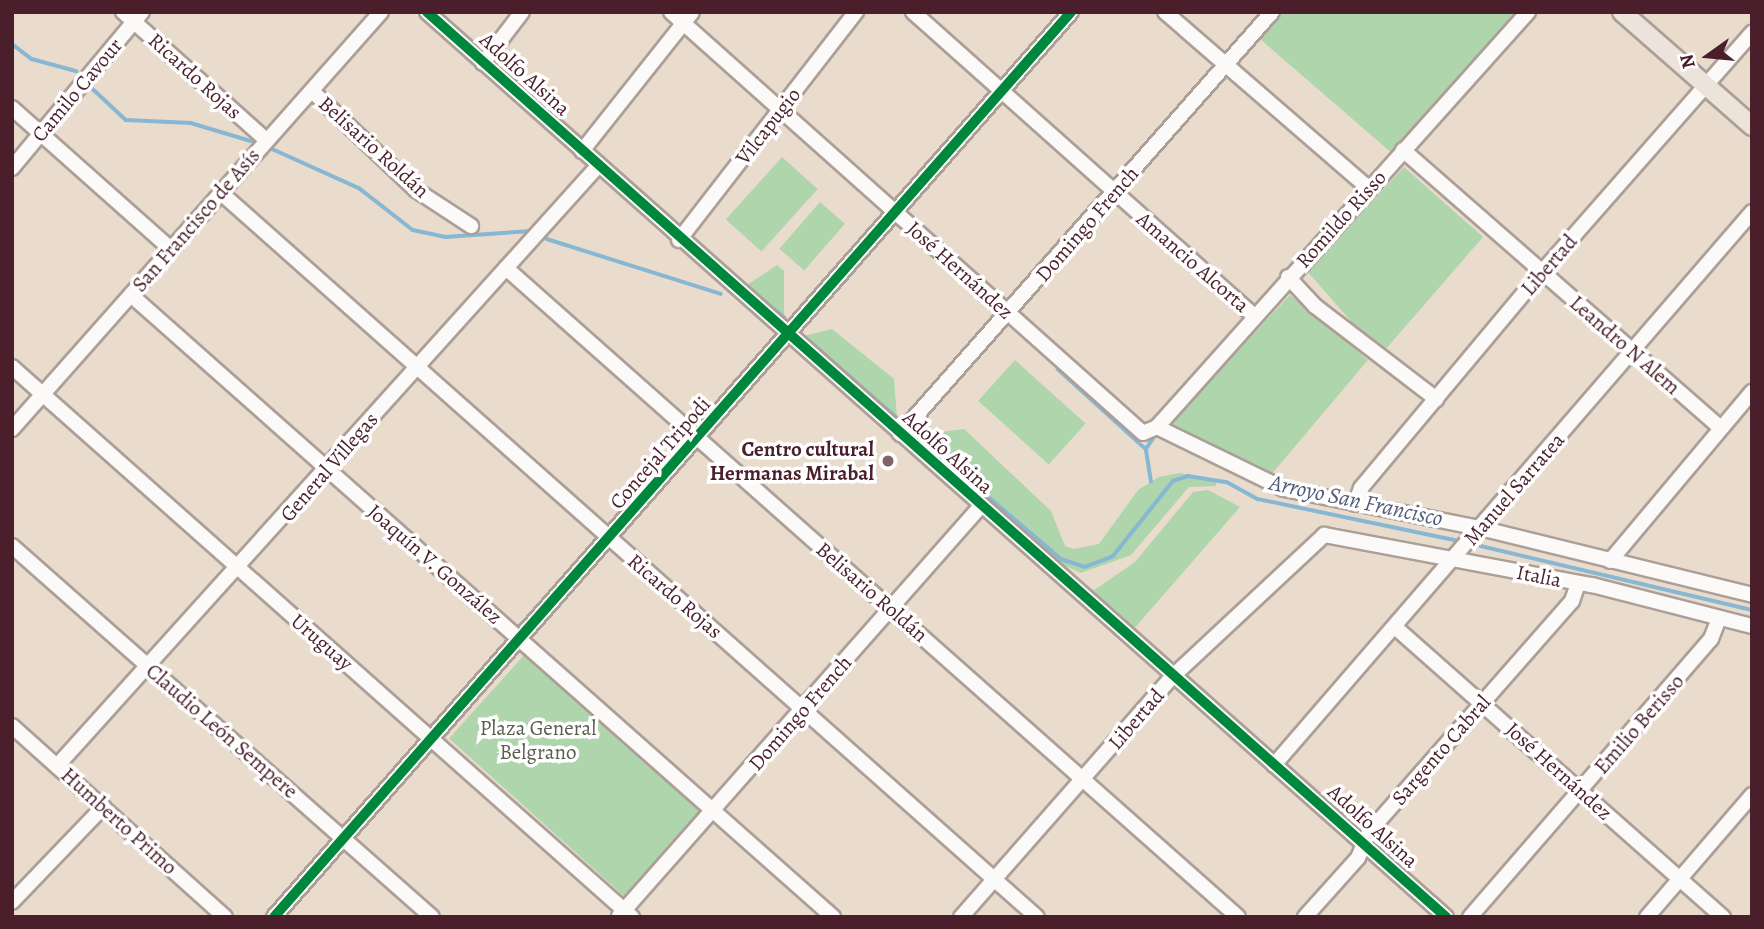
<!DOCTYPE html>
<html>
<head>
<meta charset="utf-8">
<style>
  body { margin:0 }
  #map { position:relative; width:1764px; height:929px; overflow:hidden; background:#e9dccd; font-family:Alegreya,serif }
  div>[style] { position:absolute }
  .green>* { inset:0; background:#aed5ac; transform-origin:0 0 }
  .stream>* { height:3.5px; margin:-1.75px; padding:0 1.75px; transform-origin:1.75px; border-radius:1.75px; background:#88b7d3 }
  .roads { filter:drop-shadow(2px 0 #ac9f98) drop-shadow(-2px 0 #ac9f98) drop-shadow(0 2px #ac9f98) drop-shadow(0 -2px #ac9f98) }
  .minor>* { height:14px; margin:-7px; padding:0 7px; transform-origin:7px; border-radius:7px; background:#fcfaf8 }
  .major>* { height:18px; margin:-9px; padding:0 9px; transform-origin:9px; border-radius:9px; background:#ece4db }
  .cycleway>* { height:10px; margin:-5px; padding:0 5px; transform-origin:5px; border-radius:5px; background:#00873e }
  .dots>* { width:19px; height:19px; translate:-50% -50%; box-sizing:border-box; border:4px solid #fff; border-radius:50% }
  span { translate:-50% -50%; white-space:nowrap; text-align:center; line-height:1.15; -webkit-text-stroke:7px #fff; paint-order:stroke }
  .street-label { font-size:21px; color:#4a1f2b }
  .poi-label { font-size:21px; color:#4a1f2b; font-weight:700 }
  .right { translate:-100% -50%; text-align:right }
  .park-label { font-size:21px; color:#5c5d4f }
  .water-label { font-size:23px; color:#535c77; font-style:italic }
  .frame { position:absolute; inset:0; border:14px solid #4a1f2b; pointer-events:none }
  .north { position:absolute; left:1673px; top:21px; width:70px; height:70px; -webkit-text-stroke:5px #fff; paint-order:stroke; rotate:255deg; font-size:19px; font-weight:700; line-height:28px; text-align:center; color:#4a1f2b }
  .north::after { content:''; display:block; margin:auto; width:24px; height:32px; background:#4a1f2b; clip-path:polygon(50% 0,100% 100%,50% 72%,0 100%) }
</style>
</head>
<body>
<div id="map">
  <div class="green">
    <div style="clip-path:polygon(1284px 12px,1521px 12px,1393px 154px,1260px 39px)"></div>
    <div style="left:782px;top:157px;width:48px;height:84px;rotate:42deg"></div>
    <div style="clip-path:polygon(1404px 167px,1483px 237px,1385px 350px,1356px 327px,1307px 271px)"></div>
    <div style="left:820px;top:202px;width:33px;height:62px;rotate:41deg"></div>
    <div style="clip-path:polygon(777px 265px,784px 271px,784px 317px,747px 285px)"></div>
    <div style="clip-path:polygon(1290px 295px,1368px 360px,1270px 476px,1166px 428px)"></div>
    <div style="clip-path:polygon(832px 329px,894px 379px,897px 418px,804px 336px)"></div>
    <div style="left:1015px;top:360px;width:95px;height:55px;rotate:42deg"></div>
    <div style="clip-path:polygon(964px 429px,1051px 511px,1065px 546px,1074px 549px,1099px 544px,1138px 490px,1159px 477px,1180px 473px,1217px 480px,1216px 486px,1189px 487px,1131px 555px,1081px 573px,1061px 564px,916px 435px)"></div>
    <div style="clip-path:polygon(1208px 490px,1240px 507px,1132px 631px,1090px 593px,1135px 562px,1193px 492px)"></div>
    <div style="left:526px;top:653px;width:236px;height:115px;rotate:42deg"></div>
  </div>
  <div class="stream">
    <div style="left:12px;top:44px;width:25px;rotate:37deg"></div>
    <div style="left:32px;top:59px;width:46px;rotate:15.3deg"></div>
    <div style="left:93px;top:89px;width:45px;rotate:43.2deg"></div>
    <div style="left:126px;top:120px;width:65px;rotate:2.6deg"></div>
    <div style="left:191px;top:123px;width:73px;rotate:16.7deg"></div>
    <div style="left:268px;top:147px;width:100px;rotate:24.3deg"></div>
    <div style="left:359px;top:188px;width:68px;rotate:37.9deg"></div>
    <div style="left:413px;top:230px;width:33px;rotate:12deg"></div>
    <div style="left:445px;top:237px;width:86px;rotate:-4deg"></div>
    <div style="left:547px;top:239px;width:182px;rotate:17.5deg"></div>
    <div style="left:744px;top:286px;width:51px;rotate:37.8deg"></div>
    <div style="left:813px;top:344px;width:112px;rotate:41.4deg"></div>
    <div style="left:1058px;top:369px;width:119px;rotate:42.3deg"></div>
    <div style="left:916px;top:435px;width:191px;rotate:40.5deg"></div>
    <div style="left:1061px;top:559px;width:25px;rotate:18deg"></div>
    <div style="left:1085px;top:567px;width:30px;rotate:-21deg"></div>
    <div style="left:1113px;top:556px;width:96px;rotate:-51.3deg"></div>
    <div style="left:1173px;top:481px;width:16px;rotate:-18deg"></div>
    <div style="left:1188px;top:476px;width:39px;rotate:9deg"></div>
    <div style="left:1227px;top:482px;width:35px;rotate:29deg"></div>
    <div style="left:1258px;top:499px;width:205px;rotate:11.8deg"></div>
    <div style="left:1151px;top:482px;width:33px;rotate:-99deg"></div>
    <div style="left:1146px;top:449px;width:14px;rotate:-56deg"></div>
    <div style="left:1481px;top:546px;width:278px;rotate:13.3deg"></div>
  </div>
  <div class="roads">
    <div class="minor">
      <div style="left:123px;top:12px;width:192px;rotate:41.8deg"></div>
      <div style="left:427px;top:12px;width:1363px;rotate:41.61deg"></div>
      <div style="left:671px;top:12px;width:632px;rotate:41.73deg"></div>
      <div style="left:1143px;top:433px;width:15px;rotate:-23deg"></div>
      <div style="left:1157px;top:427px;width:557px;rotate:-48.2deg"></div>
      <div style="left:913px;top:12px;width:457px;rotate:41.7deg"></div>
      <div style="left:1165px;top:12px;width:270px;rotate:40.9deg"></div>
      <div style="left:483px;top:63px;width:64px;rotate:-52.6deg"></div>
      <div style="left:312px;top:91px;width:144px;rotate:43.6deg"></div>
      <div style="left:416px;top:190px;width:66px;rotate:33.2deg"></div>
      <div style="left:12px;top:108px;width:213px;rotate:41.6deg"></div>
      <div style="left:1403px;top:150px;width:422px;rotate:41.2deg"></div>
      <div style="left:582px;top:151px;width:177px;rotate:-51.6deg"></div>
      <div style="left:12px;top:168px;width:203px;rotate:-50.2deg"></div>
      <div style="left:220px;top:192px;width:1092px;rotate:41.59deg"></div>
      <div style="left:679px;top:240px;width:289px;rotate:-52.2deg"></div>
      <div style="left:506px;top:268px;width:978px;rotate:41.56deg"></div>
      <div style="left:1288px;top:277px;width:40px;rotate:47deg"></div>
      <div style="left:1315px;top:306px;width:153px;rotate:37.5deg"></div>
      <div style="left:131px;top:295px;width:938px;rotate:41.54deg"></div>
      <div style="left:12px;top:367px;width:829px;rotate:41.58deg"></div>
      <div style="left:1157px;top:427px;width:141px;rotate:26deg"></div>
      <div style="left:1284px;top:489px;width:200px;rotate:11.3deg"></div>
      <div style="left:1480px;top:528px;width:280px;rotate:13.8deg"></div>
      <div style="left:12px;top:429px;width:557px;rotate:-48.49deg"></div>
      <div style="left:900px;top:434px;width:563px;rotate:-48.6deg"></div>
      <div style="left:1355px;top:504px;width:17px;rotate:-69deg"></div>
      <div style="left:1361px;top:488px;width:280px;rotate:-50.1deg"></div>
      <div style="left:1541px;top:273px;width:320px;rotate:-48.7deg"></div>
      <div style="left:12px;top:546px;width:560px;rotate:41.46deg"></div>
      <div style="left:1610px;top:561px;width:221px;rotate:-50deg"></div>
      <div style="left:1395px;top:627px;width:438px;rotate:41.5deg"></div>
      <div style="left:12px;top:726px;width:286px;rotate:41.9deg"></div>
      <div style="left:1274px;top:765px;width:731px;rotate:-49.16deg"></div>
      <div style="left:57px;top:766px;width:808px;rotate:-47.96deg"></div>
      <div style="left:12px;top:902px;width:132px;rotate:-46.2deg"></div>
      <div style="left:619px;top:916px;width:546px;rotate:-48.57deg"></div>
      <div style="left:274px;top:917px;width:1206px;rotate:-48.63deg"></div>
      <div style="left:961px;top:917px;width:321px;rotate:-48.7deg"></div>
      <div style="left:1173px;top:676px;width:207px;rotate:-43deg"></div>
      <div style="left:1324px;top:535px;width:273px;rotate:10.6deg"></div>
      <div style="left:1592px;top:585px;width:165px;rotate:14.4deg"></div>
      <div style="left:1305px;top:917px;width:79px;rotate:-48.1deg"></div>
      <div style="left:1358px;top:858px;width:28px;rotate:-67deg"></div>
      <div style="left:1369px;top:832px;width:308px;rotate:-48.7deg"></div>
      <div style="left:1572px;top:601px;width:18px;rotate:-71deg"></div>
      <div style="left:1470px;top:917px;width:368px;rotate:-49.1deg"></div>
      <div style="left:1711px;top:639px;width:19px;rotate:-69deg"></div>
      <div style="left:1647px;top:917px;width:161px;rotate:-49.3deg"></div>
    </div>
    <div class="major">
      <div style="left:1622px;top:12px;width:173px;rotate:41.2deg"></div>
    </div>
  </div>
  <div class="cycleway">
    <div style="left:427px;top:12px;width:1363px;rotate:41.61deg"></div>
    <div style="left:274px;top:917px;width:1206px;rotate:-48.63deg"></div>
  </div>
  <div class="dots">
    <div style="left:888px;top:461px;background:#826164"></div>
  </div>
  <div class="street-label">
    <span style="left:525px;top:74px;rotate:42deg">Adolfo Alsina</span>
    <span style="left:195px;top:76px;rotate:42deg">Ricardo Rojas</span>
    <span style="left:77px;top:90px;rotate:-50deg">Camilo Cavour</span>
    <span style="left:768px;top:126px;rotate:-52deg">Vilcapugio</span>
    <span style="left:374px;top:147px;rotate:42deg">Belisario Roldán</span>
    <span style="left:1341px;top:219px;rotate:-48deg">Romildo Risso</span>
    <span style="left:196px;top:220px;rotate:-49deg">San Francisco de Asís</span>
    <span style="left:1087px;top:224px;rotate:-49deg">Domingo French</span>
    <span style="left:1193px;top:262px;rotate:41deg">Amancio Alcorta</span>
    <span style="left:1549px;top:265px;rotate:-49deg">Libertad</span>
    <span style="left:960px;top:270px;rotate:42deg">José Hernández</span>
    <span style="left:1625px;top:345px;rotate:41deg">Leandro N Alem</span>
    <span style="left:948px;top:452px;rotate:42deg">Adolfo Alsina</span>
    <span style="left:660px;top:453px;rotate:-49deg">Concejal Tripodi</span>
    <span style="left:329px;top:467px;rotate:-49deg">General Villegas</span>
    <span style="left:1514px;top:489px;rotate:-49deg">Manuel Sarratea</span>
    <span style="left:435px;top:564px;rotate:41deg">Joaquín V. González</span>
    <span style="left:1539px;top:576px;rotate:11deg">Italia</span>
    <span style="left:872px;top:592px;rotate:41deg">Belisario Roldán</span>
    <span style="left:675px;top:596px;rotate:41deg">Ricardo Rojas</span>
    <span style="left:322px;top:642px;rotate:41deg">Uruguay</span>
    <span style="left:800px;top:713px;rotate:-49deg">Domingo French</span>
    <span style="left:1136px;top:719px;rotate:-49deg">Libertad</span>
    <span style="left:1639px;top:724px;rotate:-49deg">Emilio Berisso</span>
    <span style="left:222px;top:731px;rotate:41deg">Claudio León Sempere</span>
    <span style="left:1441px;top:750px;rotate:-49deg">Sargento Cabral</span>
    <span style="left:1559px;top:771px;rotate:42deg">José Hernández</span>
    <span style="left:119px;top:821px;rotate:42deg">Humberto Primo</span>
    <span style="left:1373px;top:826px;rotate:42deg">Adolfo Alsina</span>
  </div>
  <div class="poi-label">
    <span class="right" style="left:874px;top:461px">Centro cultural<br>Hermanas Mirabal</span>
  </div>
  <div class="park-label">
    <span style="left:538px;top:740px">Plaza General<br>Belgrano</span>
  </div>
  <div class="water-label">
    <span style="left:1356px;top:501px;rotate:12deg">Arroyo San Francisco</span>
  </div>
  <div class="frame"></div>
  <div class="north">N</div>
</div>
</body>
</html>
